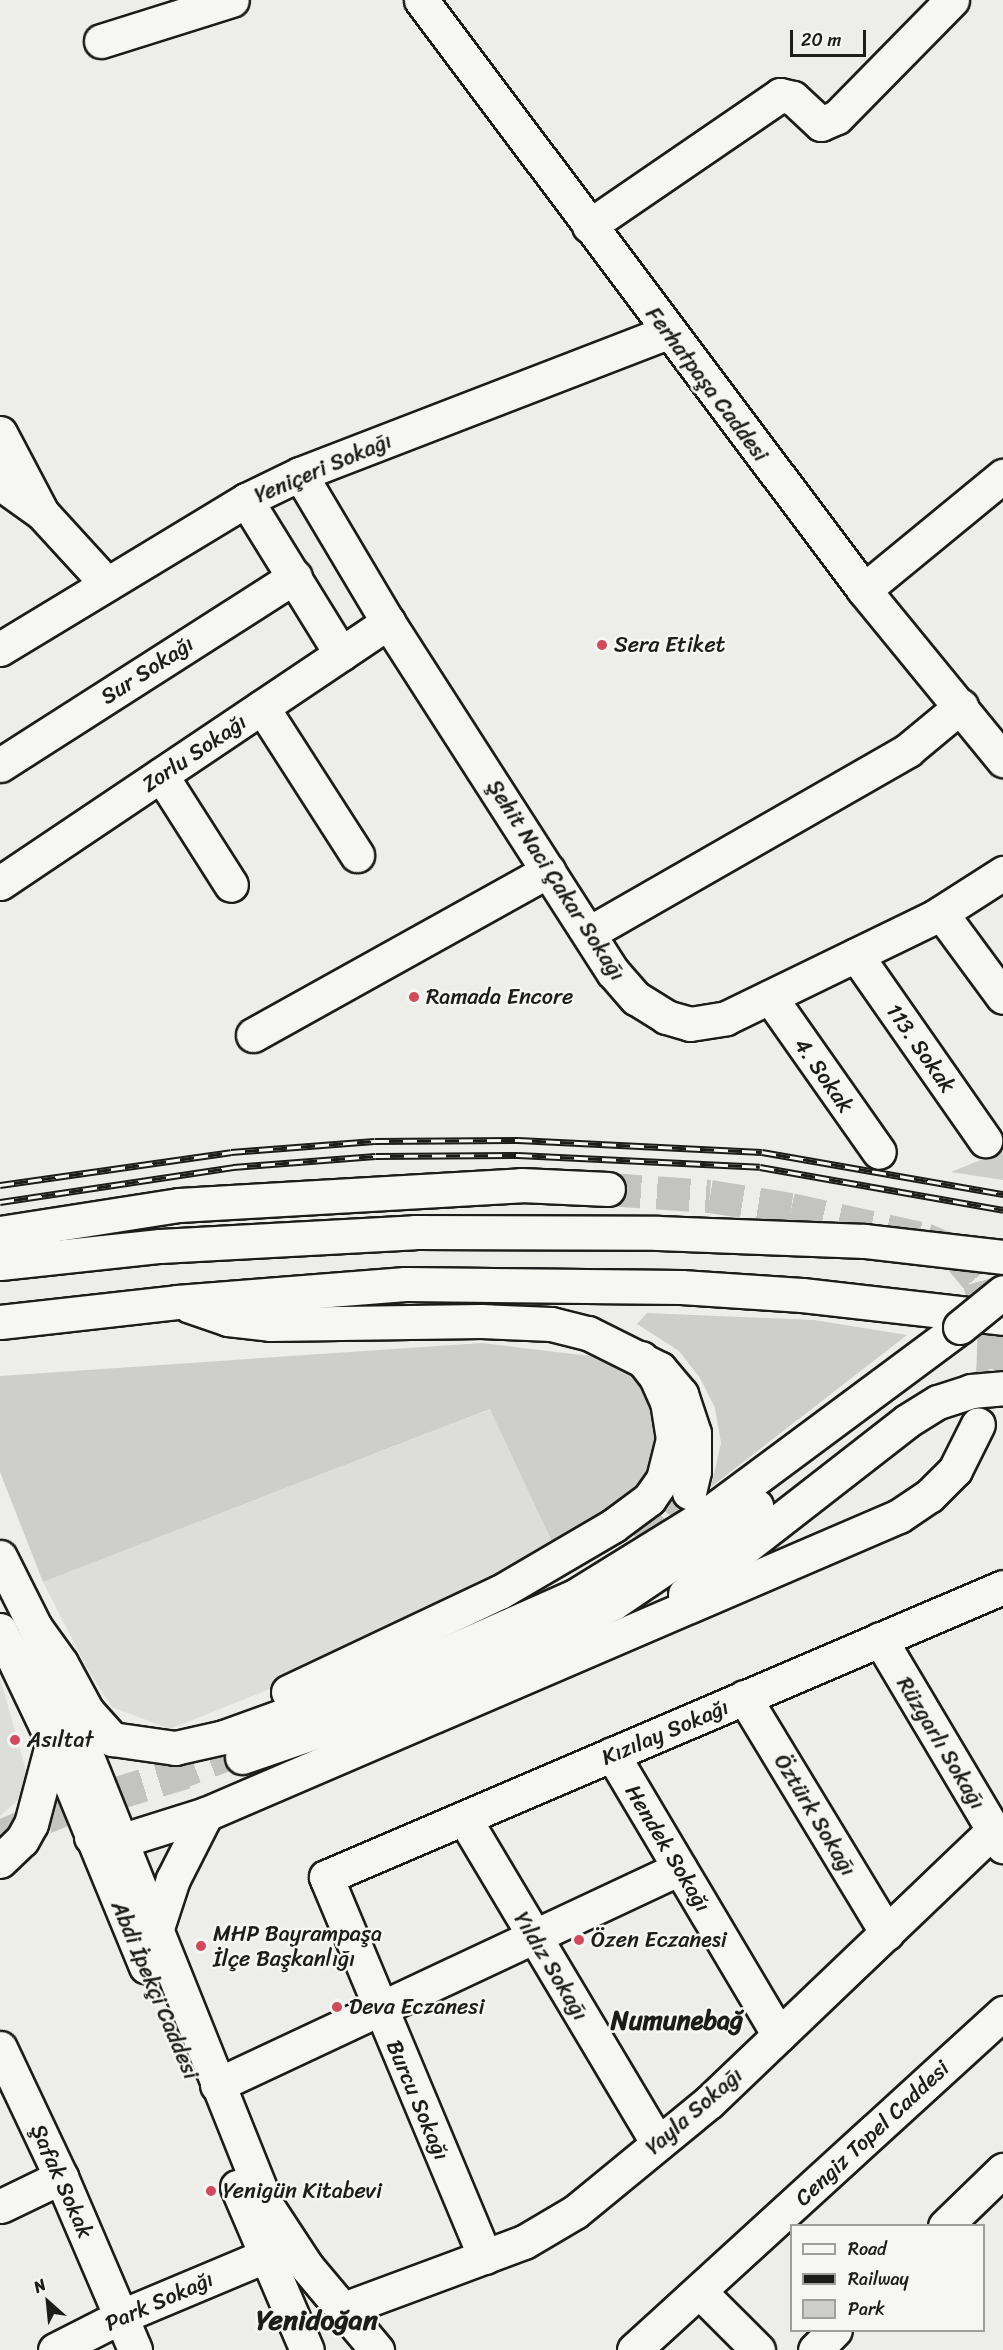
<!DOCTYPE html>
<html>
<head>
<meta charset="utf-8">
<style>
  body { margin:0 }
  #map { position:relative; width:1003px; height:2350px; overflow:hidden; background:#edede9; font-family:Sriracha,sans-serif }
  div>[style] { position:absolute }
  .built>* { inset:0; background:#ddddda }
  .green>* { inset:0; background:#cececb }
  .highway-tunnel>* { height:33px; margin-top:-16.5px; transform-origin:0; background:repeating-linear-gradient(90deg,#c3c3c0 0 33px,transparent 0 49px) }
  .roads { filter:drop-shadow(2px 0 #1c1c1c) drop-shadow(-2px 0 #1c1c1c) drop-shadow(0 2px #1c1c1c) drop-shadow(0 -2px #1c1c1c) }
  .minor>* { height:33px; margin:-16.5px; padding:0 16.5px; transform-origin:16.5px; border-radius:16.5px; background:#f6f6f2 }
  .major>* { height:33px; margin:-16.5px; padding:0 16.5px; transform-origin:16.5px; border-radius:16.5px; background:#f6f6f2 }
  .highway>* { height:33px; margin:-16.5px; padding:0 16.5px; transform-origin:16.5px; border-radius:16.5px; background:#f6f6f2 }
  .rail>* { height:7px; margin-top:-3.5px; transform-origin:0; background:repeating-linear-gradient(90deg,#f6f6f2 0 14px,#1c1c1c 0 28px); box-sizing:border-box; border-block:2px solid #1c1c1c }
  .bridges { filter:drop-shadow(2px 0 #1c1c1c) drop-shadow(-2px 0 #1c1c1c) drop-shadow(0 2px #1c1c1c) drop-shadow(0 -2px #1c1c1c) }
  .highway-bridge>* { height:33px; margin:-16.5px; padding:0 16.5px; transform-origin:16.5px; border-radius:16.5px; background:#f6f6f2 }
  .dots>* { width:16px; height:16px; translate:-50% -50%; box-sizing:border-box; border:3px solid #f6f6f2; border-radius:50% }
  span { translate:-50% -50%; white-space:nowrap; text-align:center; line-height:1.15; -webkit-text-stroke:5px #f6f6f2; paint-order:stroke }
  .street-label { font-size:22px; color:#1c1c1c }
  .poi-label { font-size:22px; color:#1c1c1c }
  .left { translate:0 -50%; text-align:left }
  .quarter-label { font-size:26px; color:#1c1c1c; font-weight:700 }
  .district-label { font-size:28px; color:#1c1c1c; font-weight:700 }
  .legend { position:absolute; left:790px; top:2224px; width:195px; height:108px; box-sizing:border-box; background:#f6f6f2; border:2px solid #9f9f9c; margin:0; padding:8px 10px; list-style:none; font-size:18px; color:#1c1c1c }
  .legend li { display:flex; align-items:center; gap:12px; height:30px }
  .legend b { width:30px; border:2px solid #9f9f9c }
  .north { position:absolute; left:18px; top:2272px; width:60px; height:60px; -webkit-text-stroke:4px #f6f6f2; paint-order:stroke; rotate:333deg; font-size:16px; font-weight:700; line-height:24px; text-align:center; color:#1c1c1c }
  .north::after { content:''; display:block; margin:auto; width:21px; height:27px; background:#1c1c1c; clip-path:polygon(50% 0,100% 100%,50% 72%,0 100%) }
  .scale { position:absolute; left:790px; top:30px; width:76px; height:27px; box-sizing:border-box; border:3px solid #1c1c1c; border-top:0; padding-left:8px; font-size:18px; line-height:21px; white-space:nowrap; color:#1c1c1c; -webkit-text-stroke:4px #f6f6f2; paint-order:stroke }
</style>
</head>
<body>
<div id="map">
  <div class="built">
    <div style="clip-path:polygon(491px 1409px,553px 1544px,277px 1686px,170px 1729px,112px 1707px,88px 1670px,43px 1582px)"></div>
    <div style="clip-path:polygon(0 1678px,31px 1788px,0 1816px)"></div>
  </div>
  <div class="green">
    <div style="clip-path:polygon(1003px 1151px,1003px 1180px,951px 1172px)"></div>
    <div style="clip-path:polygon(647px 1313px,814px 1320px,907px 1335px,711px 1487px,721px 1443px,715px 1408px,700px 1378px,679px 1351px,637px 1324px)"></div>
    <div style="clip-path:polygon(482px 1343px,590px 1356px,633px 1375px,646px 1386px,664px 1441px,639px 1492px,553px 1544px,490px 1409px,43px 1582px,0 1472px,0 1376px)"></div>
  </div>
  <div class="highway-tunnel">
    <div style="left:608px;top:1189px;width:102px;rotate:3.9deg"></div>
    <div style="left:710px;top:1196px;width:82px;rotate:9.1deg"></div>
    <div style="left:791px;top:1209px;width:137px;rotate:12.6deg"></div>
    <div style="left:925px;top:1239px;width:33px;rotate:23deg"></div>
    <div style="left:955px;top:1252px;width:38px;rotate:50deg"></div>
    <div style="left:979px;top:1281px;width:57px;rotate:74.7deg"></div>
    <div style="left:994px;top:1336px;width:34px;rotate:92deg"></div>
    <div style="left:993px;top:1370px;width:48px;rotate:105.8deg"></div>
    <div style="left:645px;top:1546px;width:41px;rotate:-45deg"></div>
    <div style="left:674px;top:1517px;width:29px;rotate:-59deg"></div>
    <div style="left:164px;top:1778px;width:110px;rotate:-20.7deg"></div>
    <div style="left:0;top:1836px;width:70px;rotate:-22.6deg"></div>
    <div style="left:65px;top:1809px;width:126px;rotate:-17.1deg"></div>
  </div>
  <div class="roads">
    <div class="minor">
      <div style="left:101px;top:41px;width:137px;rotate:-17.4deg"></div>
      <div style="left:589px;top:226px;width:232px;rotate:-34.4deg"></div>
      <div style="left:780px;top:95px;width:13px;rotate:13deg"></div>
      <div style="left:793px;top:98px;width:38px;rotate:43deg"></div>
      <div style="left:821px;top:124px;width:17px;rotate:-24deg"></div>
      <div style="left:837px;top:117px;width:164px;rotate:-45.5deg"></div>
      <div style="left:0;top:433px;width:86px;rotate:62.2deg"></div>
      <div style="left:300px;top:474px;width:172px;rotate:59.3deg"></div>
      <div style="left:388px;top:622px;width:416px;rotate:57.3deg"></div>
      <div style="left:613px;top:972px;width:35px;rotate:49deg"></div>
      <div style="left:636px;top:998px;width:36px;rotate:32deg"></div>
      <div style="left:666px;top:1017px;width:25px;rotate:16deg"></div>
      <div style="left:690px;top:1024px;width:36px;rotate:-9deg"></div>
      <div style="left:726px;top:1018px;width:233px;rotate:-25.9deg"></div>
      <div style="left:936px;top:916px;width:80px;rotate:-32.7deg"></div>
      <div style="left:0;top:483px;width:52px;rotate:35.5deg"></div>
      <div style="left:42px;top:513px;width:96px;rotate:47.5deg"></div>
      <div style="left:246px;top:500px;width:181px;rotate:58.3deg"></div>
      <div style="left:864px;top:590px;width:180px;rotate:-39.4deg"></div>
      <div style="left:0;top:649px;width:288px;rotate:-31.2deg"></div>
      <div style="left:246px;top:500px;width:60px;rotate:-25.7deg"></div>
      <div style="left:300px;top:474px;width:394px;rotate:-21.1deg"></div>
      <div style="left:262px;top:707px;width:176px;rotate:57.3deg"></div>
      <div style="left:0;top:765px;width:350px;rotate:-32.6deg"></div>
      <div style="left:161px;top:775px;width:130px;rotate:57.5deg"></div>
      <div style="left:0;top:883px;width:468px;rotate:-33.9deg"></div>
      <div style="left:941px;top:913px;width:104px;rotate:53.6deg"></div>
      <div style="left:589px;top:933px;width:368px;rotate:-29.8deg"></div>
      <div style="left:908px;top:750px;width:69px;rotate:-39.7deg"></div>
      <div style="left:856px;top:955px;width:226px;rotate:55.1deg"></div>
      <div style="left:770px;top:997px;width:189px;rotate:54.9deg"></div>
      <div style="left:253px;top:1035px;width:338px;rotate:-29.1deg"></div>
      <div style="left:880px;top:1639px;width:241px;rotate:59.3deg"></div>
      <div style="left:744px;top:1697px;width:276px;rotate:58.8deg"></div>
      <div style="left:612px;top:1754px;width:327px;rotate:59.3deg"></div>
      <div style="left:464px;top:1818px;width:378px;rotate:59.2deg"></div>
      <div style="left:0;top:2048px;width:143px;rotate:64.7deg"></div>
      <div style="left:61px;top:2177px;width:188px;rotate:66.8deg"></div>
      <div style="left:217px;top:2085px;width:511px;rotate:-25.11deg"></div>
      <div style="left:1px;top:2206px;width:67px;rotate:-25.8deg"></div>
      <div style="left:485px;top:2257px;width:412px;rotate:-112.7deg"></div>
      <div style="left:326px;top:1877px;width:736px;rotate:-23.19deg"></div>
      <div style="left:700px;top:2292px;width:82px;rotate:45deg"></div>
      <div style="left:341px;top:2310px;width:195px;rotate:-20.4deg"></div>
      <div style="left:524px;top:2242px;width:59px;rotate:-30.5deg"></div>
      <div style="left:575px;top:2212px;width:173px;rotate:-39.4deg"></div>
      <div style="left:709px;top:2102px;width:394px;rotate:-43.7deg"></div>
      <div style="left:55px;top:2350px;width:75px;rotate:-26.9deg"></div>
      <div style="left:122px;top:2316px;width:155px;rotate:-22.8deg"></div>
      <div style="left:634px;top:2350px;width:500px;rotate:-42.4deg"></div>
    </div>
    <div class="major">
      <div style="left:421px;top:0;width:738px;rotate:53.1deg"></div>
      <div style="left:864px;top:590px;width:220px;rotate:50.7deg"></div>
      <div style="left:0;top:1557px;width:78px;rotate:63.4deg"></div>
      <div style="left:35px;top:1627px;width:624px;rotate:68.16deg"></div>
      <div style="left:267px;top:2206px;width:73px;rotate:56.7deg"></div>
      <div style="left:307px;top:2267px;width:109px;rotate:49.9deg"></div>
      <div style="left:0;top:1630px;width:123px;rotate:64.5deg"></div>
      <div style="left:53px;top:1741px;width:244px;rotate:67.6deg"></div>
      <div style="left:0;top:1861px;width:30px;rotate:-44deg"></div>
      <div style="left:22px;top:1840px;width:18px;rotate:-61deg"></div>
      <div style="left:31px;top:1824px;width:86px;rotate:-75.2deg"></div>
      <div style="left:237px;top:2187px;width:177px;rotate:66.8deg"></div>
      <div style="left:945px;top:2226px;width:81px;rotate:-44deg"></div>
      <div style="left:815px;top:2350px;width:28px;rotate:-45deg"></div>
    </div>
    <div class="highway">
      <div style="left:0;top:1233px;width:181px;rotate:-8.9deg"></div>
      <div style="left:179px;top:1205px;width:343px;rotate:-3.3deg"></div>
      <div style="left:521px;top:1185px;width:87px;rotate:2.6deg"></div>
      <div style="left:0;top:1263px;width:161px;rotate:-6.1deg"></div>
      <div style="left:160px;top:1246px;width:255px;rotate:-3.1deg"></div>
      <div style="left:415px;top:1232px;width:243px;rotate:0.2deg"></div>
      <div style="left:658px;top:1233px;width:207px;rotate:2.2deg"></div>
      <div style="left:865px;top:1241px;width:139px;rotate:6.6deg"></div>
      <div style="left:190px;top:1306px;width:40px;rotate:18.9deg"></div>
      <div style="left:228px;top:1319px;width:42px;rotate:6.8deg"></div>
      <div style="left:270px;top:1324px;width:211px;rotate:-0.8deg"></div>
      <div style="left:481px;top:1321px;width:70px;rotate:2.5deg"></div>
      <div style="left:551px;top:1324px;width:38px;rotate:14deg"></div>
      <div style="left:588px;top:1333px;width:80px;rotate:26.6deg"></div>
      <div style="left:660px;top:1369px;width:33px;rotate:50deg"></div>
      <div style="left:681px;top:1394px;width:41px;rotate:71.6deg"></div>
      <div style="left:694px;top:1433px;width:38px;rotate:90deg"></div>
      <div style="left:694px;top:1471px;width:22px;rotate:103deg"></div>
      <div style="left:0;top:1322px;width:178px;rotate:-6.4deg"></div>
      <div style="left:177px;top:1302px;width:229px;rotate:-4.5deg"></div>
      <div style="left:405px;top:1284px;width:276px;rotate:0.6deg"></div>
      <div style="left:681px;top:1287px;width:121px;rotate:3.8deg"></div>
      <div style="left:802px;top:1295px;width:202px;rotate:6.5deg"></div>
      <div style="left:685px;top:1594px;width:281px;rotate:-37.9deg"></div>
      <div style="left:907px;top:1421px;width:36px;rotate:-32deg"></div>
      <div style="left:938px;top:1402px;width:35px;rotate:-18deg"></div>
      <div style="left:971px;top:1391px;width:32px;rotate:-5deg"></div>
      <div style="left:35px;top:1627px;width:44px;rotate:54.2deg"></div>
      <div style="left:61px;top:1663px;width:55px;rotate:61.6deg"></div>
      <div style="left:87px;top:1711px;width:38px;rotate:48deg"></div>
      <div style="left:112px;top:1739px;width:64px;rotate:8.1deg"></div>
      <div style="left:175px;top:1748px;width:50px;rotate:-12.7deg"></div>
      <div style="left:224px;top:1737px;width:188px;rotate:-19.9deg"></div>
      <div style="left:401px;top:1673px;width:190px;rotate:-23.9deg"></div>
      <div style="left:575px;top:1596px;width:161px;rotate:-31.8deg"></div>
      <div style="left:712px;top:1511px;width:309px;rotate:-36.6deg"></div>
      <div style="left:288px;top:1692px;width:234px;rotate:-25.3deg"></div>
      <div style="left:500px;top:1592px;width:132px;rotate:-30.4deg"></div>
      <div style="left:614px;top:1525px;width:44px;rotate:-36.6deg"></div>
      <div style="left:649px;top:1499px;width:24px;rotate:-55deg"></div>
      <div style="left:663px;top:1479px;width:41px;rotate:-76deg"></div>
      <div style="left:673px;top:1439px;width:37px;rotate:-99deg"></div>
      <div style="left:667px;top:1402px;width:27px;rotate:-114deg"></div>
      <div style="left:656px;top:1377px;width:24px;rotate:-128deg"></div>
      <div style="left:242px;top:1757px;width:124px;rotate:-18.9deg"></div>
      <div style="left:359px;top:1717px;width:151px;rotate:-22.2deg"></div>
      <div style="left:499px;top:1660px;width:127px;rotate:-26.6deg"></div>
      <div style="left:613px;top:1603px;width:173px;rotate:-34.1deg"></div>
      <div style="left:91px;top:1837px;width:29px;rotate:8deg"></div>
      <div style="left:120px;top:1841px;width:90px;rotate:-17.4deg"></div>
      <div style="left:206px;top:1814px;width:754px;rotate:-23.27deg"></div>
      <div style="left:899px;top:1516px;width:36px;rotate:-34deg"></div>
      <div style="left:929px;top:1496px;width:37px;rotate:-45deg"></div>
      <div style="left:955px;top:1470px;width:51px;rotate:-63.4deg"></div>
      <div style="left:156px;top:1931px;width:55px;rotate:-71.9deg"></div>
      <div style="left:173px;top:1879px;width:73px;rotate:-63.1deg"></div>
    </div>
  </div>
  <div class="rail">
    <div style="left:0;top:1185px;width:233px;rotate:-8.1deg"></div>
    <div style="left:231px;top:1152px;width:144px;rotate:-4.4deg"></div>
    <div style="left:375px;top:1141px;width:143px;rotate:-0.4deg"></div>
    <div style="left:518px;top:1140px;width:244px;rotate:2.8deg"></div>
    <div style="left:762px;top:1152px;width:245px;rotate:9.9deg"></div>
    <div style="left:0;top:1202px;width:236px;rotate:-8.5deg"></div>
    <div style="left:233px;top:1167px;width:143px;rotate:-4.4deg"></div>
    <div style="left:376px;top:1156px;width:142px;rotate:-0.4deg"></div>
    <div style="left:518px;top:1155px;width:242px;rotate:2.8deg"></div>
    <div style="left:760px;top:1167px;width:247px;rotate:10deg"></div>
  </div>
  <div class="bridges">
    <div class="highway-bridge">
      <div style="left:960px;top:1327px;width:55px;rotate:-39.1deg"></div>
    </div>
  </div>
  <div class="dots">
    <div style="left:602px;top:645px;background:#d1495b"></div>
    <div style="left:414px;top:997px;background:#d1495b"></div>
    <div style="left:15px;top:1740px;background:#d1495b"></div>
    <div style="left:579px;top:1940px;background:#d1495b"></div>
    <div style="left:201px;top:1946px;background:#d1495b"></div>
    <div style="left:337px;top:2007px;background:#d1495b"></div>
    <div style="left:211px;top:2191px;background:#d1495b"></div>
  </div>
  <div class="street-label">
    <span style="left:707px;top:384px;rotate:53deg">Ferhatpaşa Caddesi</span>
    <span style="left:323px;top:468px;rotate:-23deg">Yeniçeri Sokağı</span>
    <span style="left:147px;top:670px;rotate:-33deg">Sur Sokağı</span>
    <span style="left:194px;top:753px;rotate:-34deg">Zorlu Sokağı</span>
    <span style="left:556px;top:880px;rotate:57deg">Şehit Naci Çakar Sokağı</span>
    <span style="left:921px;top:1048px;rotate:55deg">113. Sokak</span>
    <span style="left:824px;top:1075px;rotate:55deg">4. Sokak</span>
    <span style="left:665px;top:1732px;rotate:-23deg">Kızılay Sokağı</span>
    <span style="left:941px;top:1743px;rotate:59deg">Rüzgarlı Sokağı</span>
    <span style="left:815px;top:1815px;rotate:59deg">Öztürk Sokağı</span>
    <span style="left:668px;top:1848px;rotate:59deg">Hendek Sokağı</span>
    <span style="left:551px;top:1966px;rotate:59deg">Yıldız Sokağı</span>
    <span style="left:155px;top:1990px;rotate:67deg">Abdi İpekçi Caddesi</span>
    <span style="left:418px;top:2100px;rotate:67deg">Burcu Sokağı</span>
    <span style="left:694px;top:2111px;rotate:-41deg">Yayla Sokağı</span>
    <span style="left:872px;top:2133px;rotate:-43deg">Cengiz Topel Caddesi</span>
    <span style="left:62px;top:2181px;rotate:66deg">Şafak Sokak</span>
    <span style="left:159px;top:2301px;rotate:-24deg">Park Sokağı</span>
  </div>
  <div class="poi-label">
    <span class="left" style="left:614px;top:645px">Sera Etiket</span>
    <span class="left" style="left:426px;top:997px">Ramada Encore</span>
    <span class="left" style="left:27px;top:1740px">Asıltat</span>
    <span class="left" style="left:213px;top:1946px">MHP Bayrampaşa<br>İlçe Başkanlığı</span>
    <span class="left" style="left:591px;top:1940px">Özen Eczanesi</span>
    <span class="left" style="left:349px;top:2007px">Deva Eczanesi</span>
    <span class="left" style="left:223px;top:2191px">Yenigün Kitabevi</span>
  </div>
  <div class="quarter-label">
    <span style="left:677px;top:2021px">Numunebağ</span>
  </div>
  <div class="district-label">
    <span style="left:317px;top:2320px">Yenidoğan</span>
  </div>
  <ul class="legend">
  <li><b style="height:8px;background:#f6f6f2"></b>Road</li>
  <li><b style="height:8px;background:#1c1c1c"></b>Railway</li>
  <li><b style="height:16px;background:#cececb"></b>Park</li>
  </ul>
  <div class="north">N</div>
  <div class="scale">20 m</div>
</div>
</body>
</html>
